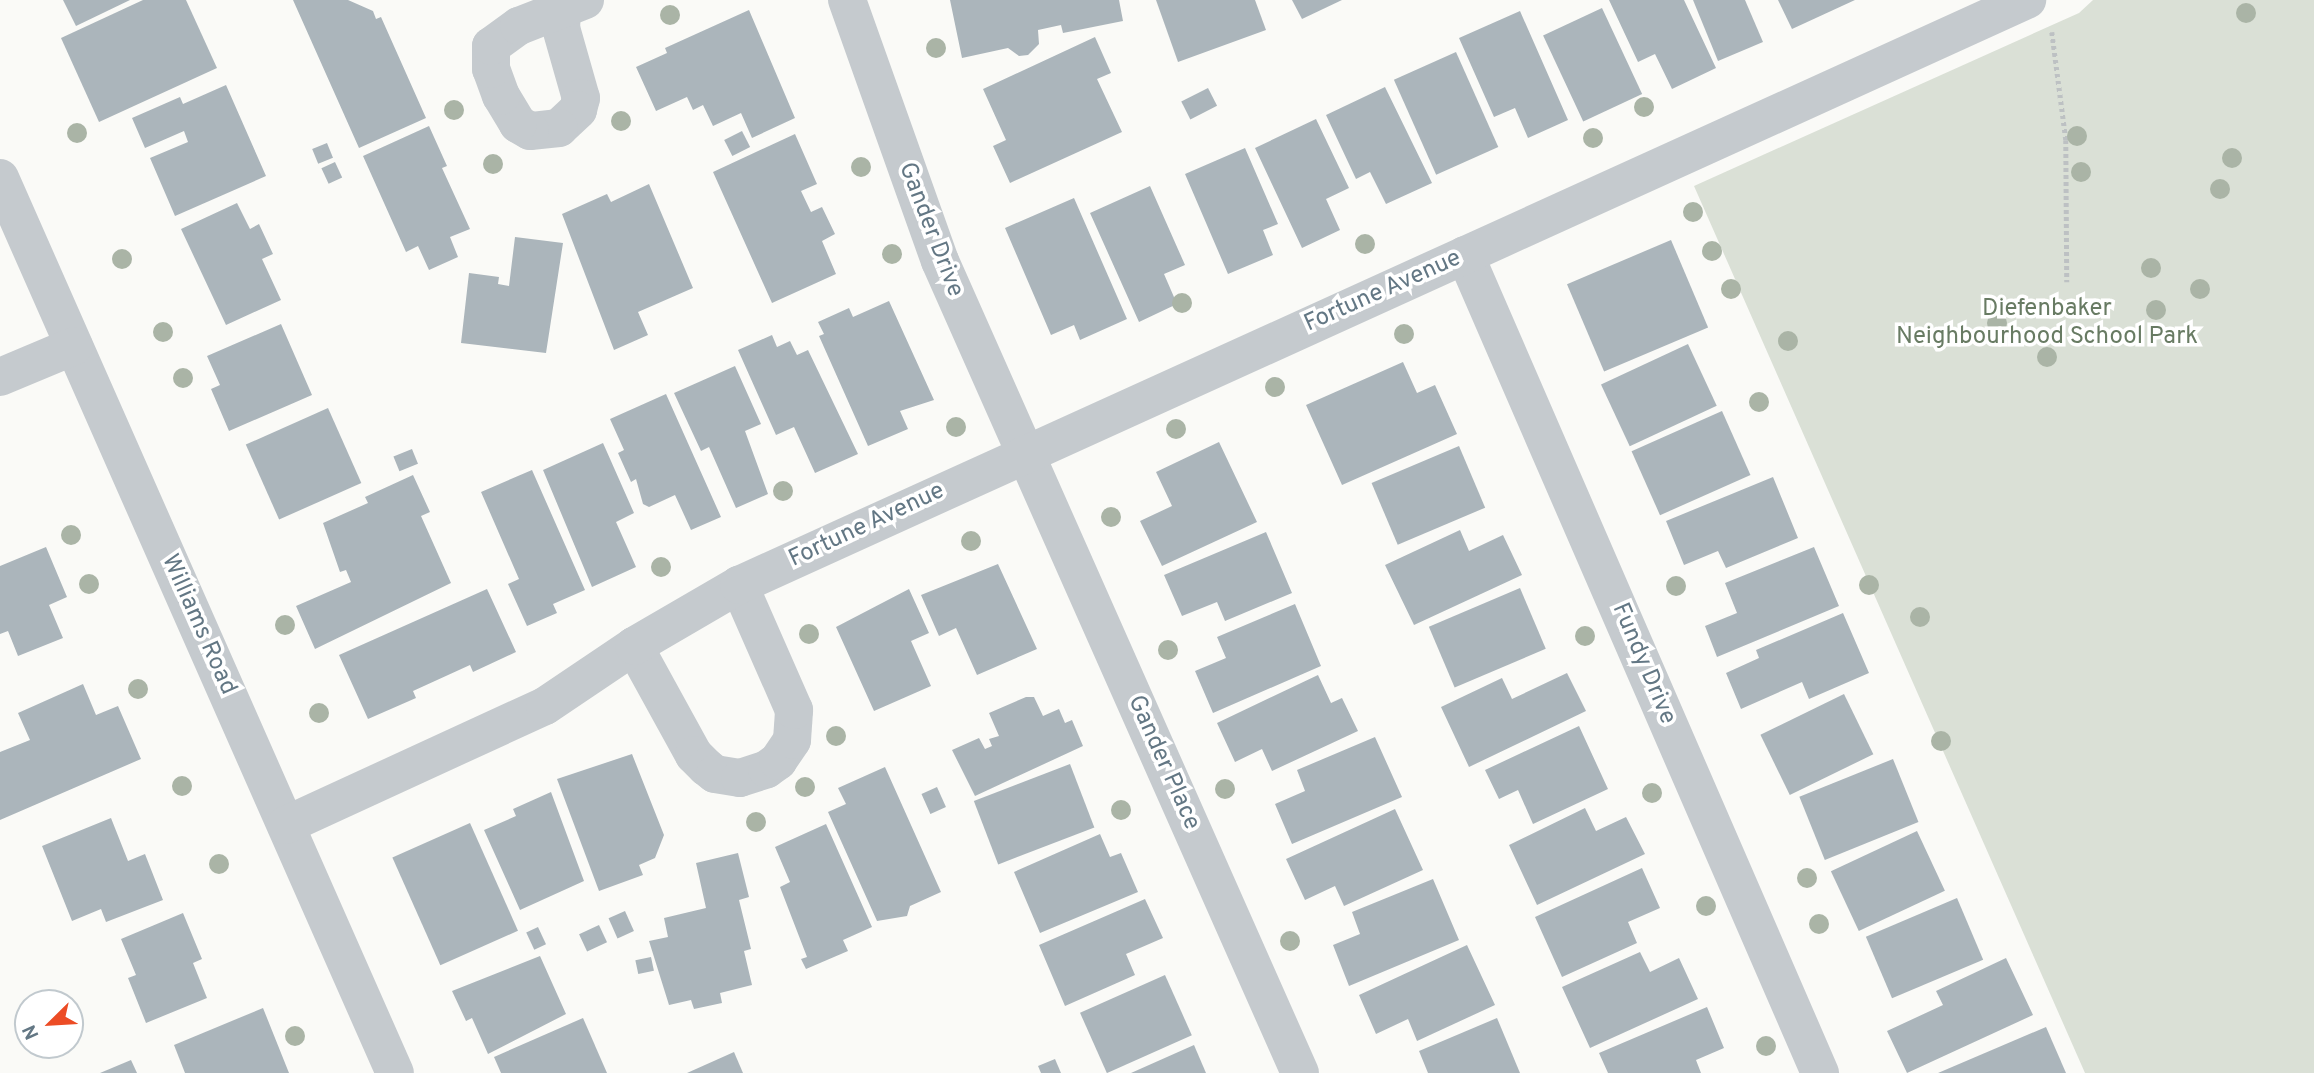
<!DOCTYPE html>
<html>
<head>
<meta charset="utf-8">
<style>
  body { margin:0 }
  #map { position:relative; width:2314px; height:1073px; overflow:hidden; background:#fafaf7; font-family:Overpass,sans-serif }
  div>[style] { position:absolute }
  .green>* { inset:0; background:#dae0d6 }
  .building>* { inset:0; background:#abb5bb; transform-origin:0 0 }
  .path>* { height:4.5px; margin-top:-2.25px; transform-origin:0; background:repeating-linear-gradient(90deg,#bdc1c3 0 3.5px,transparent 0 7px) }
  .minor>* { height:38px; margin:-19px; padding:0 19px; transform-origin:19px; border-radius:19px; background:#c5cace }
  .trees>* { width:20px; height:20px; margin:-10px; border-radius:50%; background:#aab4a6 }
  span { translate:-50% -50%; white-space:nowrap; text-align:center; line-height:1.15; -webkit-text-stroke:7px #fff; paint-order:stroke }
  .street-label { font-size:24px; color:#637784 }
  .park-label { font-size:24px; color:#687b63 }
  .north { position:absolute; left:14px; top:989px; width:70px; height:70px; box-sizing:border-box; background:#fff; border:2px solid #c1c9ce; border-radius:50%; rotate:246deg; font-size:19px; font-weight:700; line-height:28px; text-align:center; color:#637784 }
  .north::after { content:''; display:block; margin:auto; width:24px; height:32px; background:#ec4c25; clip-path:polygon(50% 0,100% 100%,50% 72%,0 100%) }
</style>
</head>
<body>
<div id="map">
  <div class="green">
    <div style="clip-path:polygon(2093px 0,2314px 0,2314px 1073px,2085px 1073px,1694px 186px,2079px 13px)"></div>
  </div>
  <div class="building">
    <div style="clip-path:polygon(63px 0,130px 0,76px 26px)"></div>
    <div style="clip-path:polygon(143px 0,186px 0,217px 68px,99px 122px,61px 38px)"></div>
    <div style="clip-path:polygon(293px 0,348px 0,373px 11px,376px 19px,381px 17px,426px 118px,359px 148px)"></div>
    <div style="clip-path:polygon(950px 0,1119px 0,1123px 21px,1063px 33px,1061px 25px,1038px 30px,1039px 44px,1028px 55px,1019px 56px,1008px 48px,962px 58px)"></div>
    <div style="clip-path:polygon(1156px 0,1255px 0,1266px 30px,1178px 62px)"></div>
    <div style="clip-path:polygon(1292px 0,1342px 0,1302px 19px)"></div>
    <div style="clip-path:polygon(1609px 0,1684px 0,1716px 68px,1672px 89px,1655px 54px,1638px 62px)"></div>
    <div style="clip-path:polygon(1693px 0,1745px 0,1763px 42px,1718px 61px)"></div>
    <div style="clip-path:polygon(1778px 0,1855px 0,1792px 29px)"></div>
    <div style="left:1602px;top:8px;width:95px;height:65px;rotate:65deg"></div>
    <div style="clip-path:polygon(749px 10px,795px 118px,752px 138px,741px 113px,713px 126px,703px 105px,693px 110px,687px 97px,656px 111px,636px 67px,667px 53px,665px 48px)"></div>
    <div style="clip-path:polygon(1520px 11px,1568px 120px,1528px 138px,1515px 108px,1494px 117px,1459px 38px)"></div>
    <div style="clip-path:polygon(1095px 37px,1111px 73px,1097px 79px,1122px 132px,1010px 183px,993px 146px,1006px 140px,983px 89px)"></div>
    <div style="left:1456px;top:52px;width:104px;height:68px;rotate:66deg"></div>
    <div style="clip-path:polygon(226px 85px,266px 176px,175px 216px,150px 158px,188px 142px,184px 131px,145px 148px,132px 118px,180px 97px,183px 104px)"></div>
    <div style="clip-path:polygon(1385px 87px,1432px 183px,1386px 204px,1370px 172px,1356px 179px,1326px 115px)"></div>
    <div style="left:1208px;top:88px;width:20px;height:30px;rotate:63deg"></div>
    <div style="clip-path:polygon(1316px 119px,1349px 188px,1326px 199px,1340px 230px,1302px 248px,1255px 148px)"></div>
    <div style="clip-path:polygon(429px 126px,447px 166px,442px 168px,470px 229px,450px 237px,458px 257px,429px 270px,418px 246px,406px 252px,363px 156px)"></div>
    <div style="left:742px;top:131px;width:18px;height:20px;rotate:63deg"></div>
    <div style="clip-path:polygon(795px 134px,817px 184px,801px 191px,811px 212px,822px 207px,835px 234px,822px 241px,836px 274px,772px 303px,713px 172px)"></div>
    <div style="left:327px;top:143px;width:16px;height:16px;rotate:68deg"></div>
    <div style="clip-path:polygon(1245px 148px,1278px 224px,1263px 230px,1273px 255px,1228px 274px,1185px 174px)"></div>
    <div style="left:335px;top:162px;width:17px;height:15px;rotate:65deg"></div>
    <div style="clip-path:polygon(649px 184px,693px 288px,638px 312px,648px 335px,614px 350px,562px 214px,607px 194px,611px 202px)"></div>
    <div style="clip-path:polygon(1150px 186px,1185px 265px,1164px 274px,1177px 304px,1139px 322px,1090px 213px)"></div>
    <div style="clip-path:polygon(1074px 198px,1127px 319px,1080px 340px,1074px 325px,1051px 335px,1005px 228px)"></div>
    <div style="clip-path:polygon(237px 203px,250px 229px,259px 224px,273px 254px,262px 259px,281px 300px,226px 325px,181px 229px)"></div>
    <div style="clip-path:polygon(515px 237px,563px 243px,546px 353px,461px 343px,469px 273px,499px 277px,498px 284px,509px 286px)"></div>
    <div style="left:1671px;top:240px;width:95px;height:113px;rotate:67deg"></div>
    <div style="clip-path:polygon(889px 301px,934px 400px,900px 411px,908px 429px,868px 446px,819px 336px,824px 334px,818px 322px,849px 308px,853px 317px)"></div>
    <div style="clip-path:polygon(281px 324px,312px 395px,229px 431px,211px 389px,220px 385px,207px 356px)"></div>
    <div style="clip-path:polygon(772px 335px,777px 347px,790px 341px,797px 355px,808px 350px,858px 454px,815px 473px,794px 427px,776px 435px,738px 350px)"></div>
    <div style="left:1688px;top:344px;width:68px;height:96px;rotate:65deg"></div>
    <div style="clip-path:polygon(1403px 362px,1417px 393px,1435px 385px,1457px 434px,1342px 485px,1306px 405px)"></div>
    <div style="clip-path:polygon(735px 366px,761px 424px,745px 431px,768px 494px,736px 508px,709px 447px,701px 451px,674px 393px)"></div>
    <div style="clip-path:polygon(666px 394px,721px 517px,691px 530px,675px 495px,649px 507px,643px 504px,636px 479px,631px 482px,618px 453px,624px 450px,610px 419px)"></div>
    <div style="left:328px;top:408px;width:82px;height:90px;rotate:66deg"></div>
    <div style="left:1722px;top:411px;width:70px;height:99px;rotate:66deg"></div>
    <div style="clip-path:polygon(1219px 442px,1257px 522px,1162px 566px,1140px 521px,1172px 506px,1156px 472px)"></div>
    <div style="clip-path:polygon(603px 443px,634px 513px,616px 522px,636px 567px,592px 587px,543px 470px)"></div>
    <div style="left:1459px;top:446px;width:67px;height:95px;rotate:67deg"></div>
    <div style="left:412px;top:449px;width:16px;height:20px;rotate:68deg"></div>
    <div style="clip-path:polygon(532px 470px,585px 590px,553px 604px,557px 613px,527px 626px,508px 584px,519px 579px,481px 492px)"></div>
    <div style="clip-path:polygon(413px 475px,430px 512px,421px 516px,451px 583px,315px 649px,296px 606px,351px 582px,346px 570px,340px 572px,323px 523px,368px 503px,365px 497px)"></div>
    <div style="clip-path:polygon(1773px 477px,1798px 538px,1726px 568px,1718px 551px,1684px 565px,1666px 521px)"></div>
    <div style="clip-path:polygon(1460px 530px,1469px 551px,1503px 535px,1522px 575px,1414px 625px,1385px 565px)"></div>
    <div style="clip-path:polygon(1266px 532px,1292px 593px,1225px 621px,1217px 602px,1182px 616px,1164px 575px)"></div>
    <div style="clip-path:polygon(46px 547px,67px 597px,49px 605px,63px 638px,18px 656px,8px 631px,0 634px,0 566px)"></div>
    <div style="clip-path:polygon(1814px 547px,1839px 606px,1717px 657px,1705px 626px,1737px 613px,1725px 583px)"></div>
    <div style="clip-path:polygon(998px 564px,1037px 649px,977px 675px,956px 628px,939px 636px,921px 595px)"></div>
    <div style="left:1520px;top:588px;width:66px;height:99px;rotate:67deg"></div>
    <div style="clip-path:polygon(487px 589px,516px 652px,473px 672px,470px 665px,413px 691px,416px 698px,368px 719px,339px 655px)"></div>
    <div style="clip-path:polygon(909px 589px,929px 633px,911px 641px,931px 686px,874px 711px,836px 627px)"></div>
    <div style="clip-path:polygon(1295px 604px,1321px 666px,1213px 713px,1195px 671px,1226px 658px,1217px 637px)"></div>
    <div style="clip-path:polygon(1843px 613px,1869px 673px,1809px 699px,1802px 682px,1741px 709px,1726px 673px,1759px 658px,1756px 650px)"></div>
    <div style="clip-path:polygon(1567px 673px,1586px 711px,1469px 767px,1441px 707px,1502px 678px,1512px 699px)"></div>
    <div style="clip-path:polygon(1318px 675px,1331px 703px,1342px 698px,1358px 731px,1272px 771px,1262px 749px,1235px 762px,1217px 723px)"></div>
    <div style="clip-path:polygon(83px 684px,96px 715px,118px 706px,141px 759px,0 820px,0 752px,30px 740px,18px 713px)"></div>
    <div style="left:1844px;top:694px;width:67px;height:93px;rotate:64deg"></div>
    <div style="clip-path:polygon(1026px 697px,1034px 697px,1043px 716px,1059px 709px,1065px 723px,1072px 720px,1083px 746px,975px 796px,952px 750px,979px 738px,985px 749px,992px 746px,989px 739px,999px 736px,989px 713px)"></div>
    <div style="clip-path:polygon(1579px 726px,1608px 789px,1533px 824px,1518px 790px,1499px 799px,1485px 770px)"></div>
    <div style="clip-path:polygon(1375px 737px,1402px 797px,1292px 844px,1275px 804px,1305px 791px,1297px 770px)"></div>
    <div style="clip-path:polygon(632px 754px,664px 835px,655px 858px,639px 865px,643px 875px,599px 891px,557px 779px)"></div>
    <div style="left:1893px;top:759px;width:68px;height:101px;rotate:68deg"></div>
    <div style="left:1070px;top:764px;width:68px;height:103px;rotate:69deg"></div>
    <div style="clip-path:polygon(885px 767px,941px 892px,910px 906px,907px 916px,877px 921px,828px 812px,846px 804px,838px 788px)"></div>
    <div style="left:937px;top:787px;width:22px;height:17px;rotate:66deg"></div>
    <div style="clip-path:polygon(551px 792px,584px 881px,520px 910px,484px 830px,516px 816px,513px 809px)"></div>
    <div style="clip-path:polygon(1585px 808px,1596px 831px,1626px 817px,1645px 854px,1537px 905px,1509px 845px)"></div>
    <div style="clip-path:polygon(1395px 809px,1423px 870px,1344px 906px,1335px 886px,1305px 900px,1286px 859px)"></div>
    <div style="clip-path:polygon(111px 818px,128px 861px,145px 854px,163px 900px,106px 922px,101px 909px,72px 921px,42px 846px)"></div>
    <div style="left:470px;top:823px;width:118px;height:85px;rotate:66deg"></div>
    <div style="clip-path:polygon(826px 824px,872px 927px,843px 940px,848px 951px,806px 969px,801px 959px,807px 957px,780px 887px,790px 882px,775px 847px)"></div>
    <div style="left:1917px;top:831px;width:66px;height:95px;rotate:65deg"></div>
    <div style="clip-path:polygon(1100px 834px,1110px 857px,1121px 853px,1138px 892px,1040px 933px,1014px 872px)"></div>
    <div style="clip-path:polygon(738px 853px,749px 897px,739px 900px,751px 949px,744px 951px,752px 985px,720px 993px,722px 1003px,694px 1009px,691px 1000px,669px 1005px,649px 941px,668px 937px,664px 918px,706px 908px,696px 863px)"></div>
    <div style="clip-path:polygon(1642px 868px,1660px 908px,1628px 922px,1637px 943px,1562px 977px,1535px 917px)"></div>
    <div style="clip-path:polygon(1433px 879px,1459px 940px,1349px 986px,1333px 945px,1360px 934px,1352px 912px)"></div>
    <div style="left:1957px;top:898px;width:67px;height:99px;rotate:67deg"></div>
    <div style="clip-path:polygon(1145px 899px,1163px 938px,1126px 954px,1135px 975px,1065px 1006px,1039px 945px)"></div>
    <div style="left:625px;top:911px;width:22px;height:18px;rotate:66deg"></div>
    <div style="clip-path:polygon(183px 913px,202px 959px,193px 963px,207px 998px,146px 1023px,128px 978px,136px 975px,121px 939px)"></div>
    <div style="left:599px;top:925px;width:19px;height:22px;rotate:65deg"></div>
    <div style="left:538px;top:927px;width:19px;height:13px;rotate:65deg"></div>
    <div style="clip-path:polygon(1467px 945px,1495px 1005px,1417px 1041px,1408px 1019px,1376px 1034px,1359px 995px)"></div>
    <div style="clip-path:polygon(1640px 952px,1650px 972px,1679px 958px,1698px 999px,1590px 1048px,1562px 987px)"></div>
    <div style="clip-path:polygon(540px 956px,566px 1014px,488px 1054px,472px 1018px,466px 1021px,452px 991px)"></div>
    <div style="left:651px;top:957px;width:14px;height:16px;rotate:78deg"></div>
    <div style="clip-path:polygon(2006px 958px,2033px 1015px,1907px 1073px,1887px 1031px,1943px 1005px,1936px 991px)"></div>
    <div style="left:1165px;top:975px;width:66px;height:93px;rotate:66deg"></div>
    <div style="clip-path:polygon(1707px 1007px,1724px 1048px,1696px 1060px,1701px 1073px,1608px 1073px,1599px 1053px)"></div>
    <div style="clip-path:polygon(263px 1008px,289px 1073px,185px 1073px,174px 1045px)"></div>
    <div style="clip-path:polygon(583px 1018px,607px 1073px,501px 1073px,494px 1057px)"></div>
    <div style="clip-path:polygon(1497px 1018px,1520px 1073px,1428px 1073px,1419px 1051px)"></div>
    <div style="clip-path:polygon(2046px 1027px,2066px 1073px,1938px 1073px)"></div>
    <div style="clip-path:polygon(1194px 1045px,1206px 1073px,1131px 1073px)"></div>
    <div style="clip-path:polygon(734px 1052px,743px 1073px,687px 1073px)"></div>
    <div style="clip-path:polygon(1055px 1059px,1061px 1073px,1041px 1073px,1038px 1066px)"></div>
    <div style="clip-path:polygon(131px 1060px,137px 1073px,100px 1073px)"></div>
  </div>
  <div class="path">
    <div style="left:2052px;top:32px;width:109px;rotate:82.6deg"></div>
    <div style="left:2066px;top:140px;width:142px;rotate:89.6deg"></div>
  </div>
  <div class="minor">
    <div style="left:847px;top:0;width:277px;rotate:70.4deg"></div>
    <div style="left:940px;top:261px;width:888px;rotate:66.09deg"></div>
    <div style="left:562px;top:10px;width:18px;rotate:93deg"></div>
    <div style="left:561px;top:28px;width:73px;rotate:74.1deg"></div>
    <div style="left:581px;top:98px;width:12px;rotate:104deg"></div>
    <div style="left:578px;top:110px;width:26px;rotate:137deg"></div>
    <div style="left:559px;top:128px;width:29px;rotate:174deg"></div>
    <div style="left:530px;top:131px;width:14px;rotate:-150deg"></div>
    <div style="left:518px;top:124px;width:33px;rotate:-121deg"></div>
    <div style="left:501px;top:96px;width:29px;rotate:-110deg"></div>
    <div style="left:491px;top:69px;width:23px;rotate:-90deg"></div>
    <div style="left:491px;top:46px;width:34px;rotate:-36deg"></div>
    <div style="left:519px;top:26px;width:71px;rotate:-21.5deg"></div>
    <div style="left:0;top:178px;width:978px;rotate:66.19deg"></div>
    <div style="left:1465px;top:255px;width:892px;rotate:66.54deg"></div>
    <div style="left:0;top:377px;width:80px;rotate:-22.7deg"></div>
    <div style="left:634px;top:646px;width:124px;rotate:61.2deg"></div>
    <div style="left:694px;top:755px;width:17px;rotate:45deg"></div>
    <div style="left:706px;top:767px;width:11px;rotate:38deg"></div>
    <div style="left:715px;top:774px;width:25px;rotate:9deg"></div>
    <div style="left:740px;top:778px;width:28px;rotate:-18deg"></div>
    <div style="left:767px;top:769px;width:14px;rotate:-36deg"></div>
    <div style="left:778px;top:761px;width:25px;rotate:-56deg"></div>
    <div style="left:792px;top:740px;width:30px;rotate:-86deg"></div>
    <div style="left:794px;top:710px;width:137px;rotate:-113.7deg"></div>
    <div style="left:286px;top:825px;width:285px;rotate:-24.7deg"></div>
    <div style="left:545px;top:706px;width:107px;rotate:-34deg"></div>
    <div style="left:634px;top:646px;width:121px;rotate:-30.2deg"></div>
    <div style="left:739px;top:585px;width:1415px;rotate:-24.43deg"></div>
  </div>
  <div class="trees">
    <div style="left:2246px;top:13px"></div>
    <div style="left:670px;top:15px"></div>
    <div style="left:936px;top:48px"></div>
    <div style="left:1644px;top:107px"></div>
    <div style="left:454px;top:110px"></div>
    <div style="left:621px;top:121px"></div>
    <div style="left:77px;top:133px"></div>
    <div style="left:2077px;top:136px"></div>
    <div style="left:1593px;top:138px"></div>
    <div style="left:2232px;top:158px"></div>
    <div style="left:493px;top:164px"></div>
    <div style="left:861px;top:167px"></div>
    <div style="left:2081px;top:172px"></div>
    <div style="left:2220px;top:189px"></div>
    <div style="left:1693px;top:212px"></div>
    <div style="left:1365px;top:244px"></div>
    <div style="left:1712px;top:251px"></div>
    <div style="left:892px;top:254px"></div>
    <div style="left:122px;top:259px"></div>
    <div style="left:2151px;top:268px"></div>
    <div style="left:1731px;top:289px"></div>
    <div style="left:2200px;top:289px"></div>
    <div style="left:1182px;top:303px"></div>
    <div style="left:2156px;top:310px"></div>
    <div style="left:1997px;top:323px"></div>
    <div style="left:163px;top:332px"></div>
    <div style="left:1404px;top:334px"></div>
    <div style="left:1788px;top:341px"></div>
    <div style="left:2047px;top:357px"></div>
    <div style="left:183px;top:378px"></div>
    <div style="left:1275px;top:387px"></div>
    <div style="left:1759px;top:402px"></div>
    <div style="left:956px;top:427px"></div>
    <div style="left:1176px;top:429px"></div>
    <div style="left:783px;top:491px"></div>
    <div style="left:1111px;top:517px"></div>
    <div style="left:71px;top:535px"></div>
    <div style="left:971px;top:541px"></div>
    <div style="left:661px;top:567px"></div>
    <div style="left:89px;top:584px"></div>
    <div style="left:1869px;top:585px"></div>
    <div style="left:1676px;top:586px"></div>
    <div style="left:1920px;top:617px"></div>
    <div style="left:285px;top:625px"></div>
    <div style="left:809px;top:634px"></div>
    <div style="left:1585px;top:636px"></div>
    <div style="left:1168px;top:650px"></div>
    <div style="left:138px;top:689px"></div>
    <div style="left:319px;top:713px"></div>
    <div style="left:836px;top:736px"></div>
    <div style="left:1941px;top:741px"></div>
    <div style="left:182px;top:786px"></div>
    <div style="left:805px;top:787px"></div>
    <div style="left:1225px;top:789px"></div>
    <div style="left:1652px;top:793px"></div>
    <div style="left:1121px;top:810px"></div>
    <div style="left:756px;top:822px"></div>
    <div style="left:219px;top:864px"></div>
    <div style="left:1807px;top:878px"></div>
    <div style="left:1706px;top:906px"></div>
    <div style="left:1819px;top:924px"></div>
    <div style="left:1290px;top:941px"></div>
    <div style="left:295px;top:1036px"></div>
    <div style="left:1766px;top:1046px"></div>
  </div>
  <div class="street-label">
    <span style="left:930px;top:230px;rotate:69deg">Gander Drive</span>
    <span style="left:1383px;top:292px;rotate:-24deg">Fortune Avenue</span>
    <span style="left:867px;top:526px;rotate:-25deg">Fortune Avenue</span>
    <span style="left:198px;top:625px;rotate:66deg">Williams Road</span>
    <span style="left:1643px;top:664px;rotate:67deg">Fundy Drive</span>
    <span style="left:1163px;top:763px;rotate:66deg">Gander Place</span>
  </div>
  <div class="park-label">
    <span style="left:2047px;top:324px">Diefenbaker<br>Neighbourhood School Park</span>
  </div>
  <div class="north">N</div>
</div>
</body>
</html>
